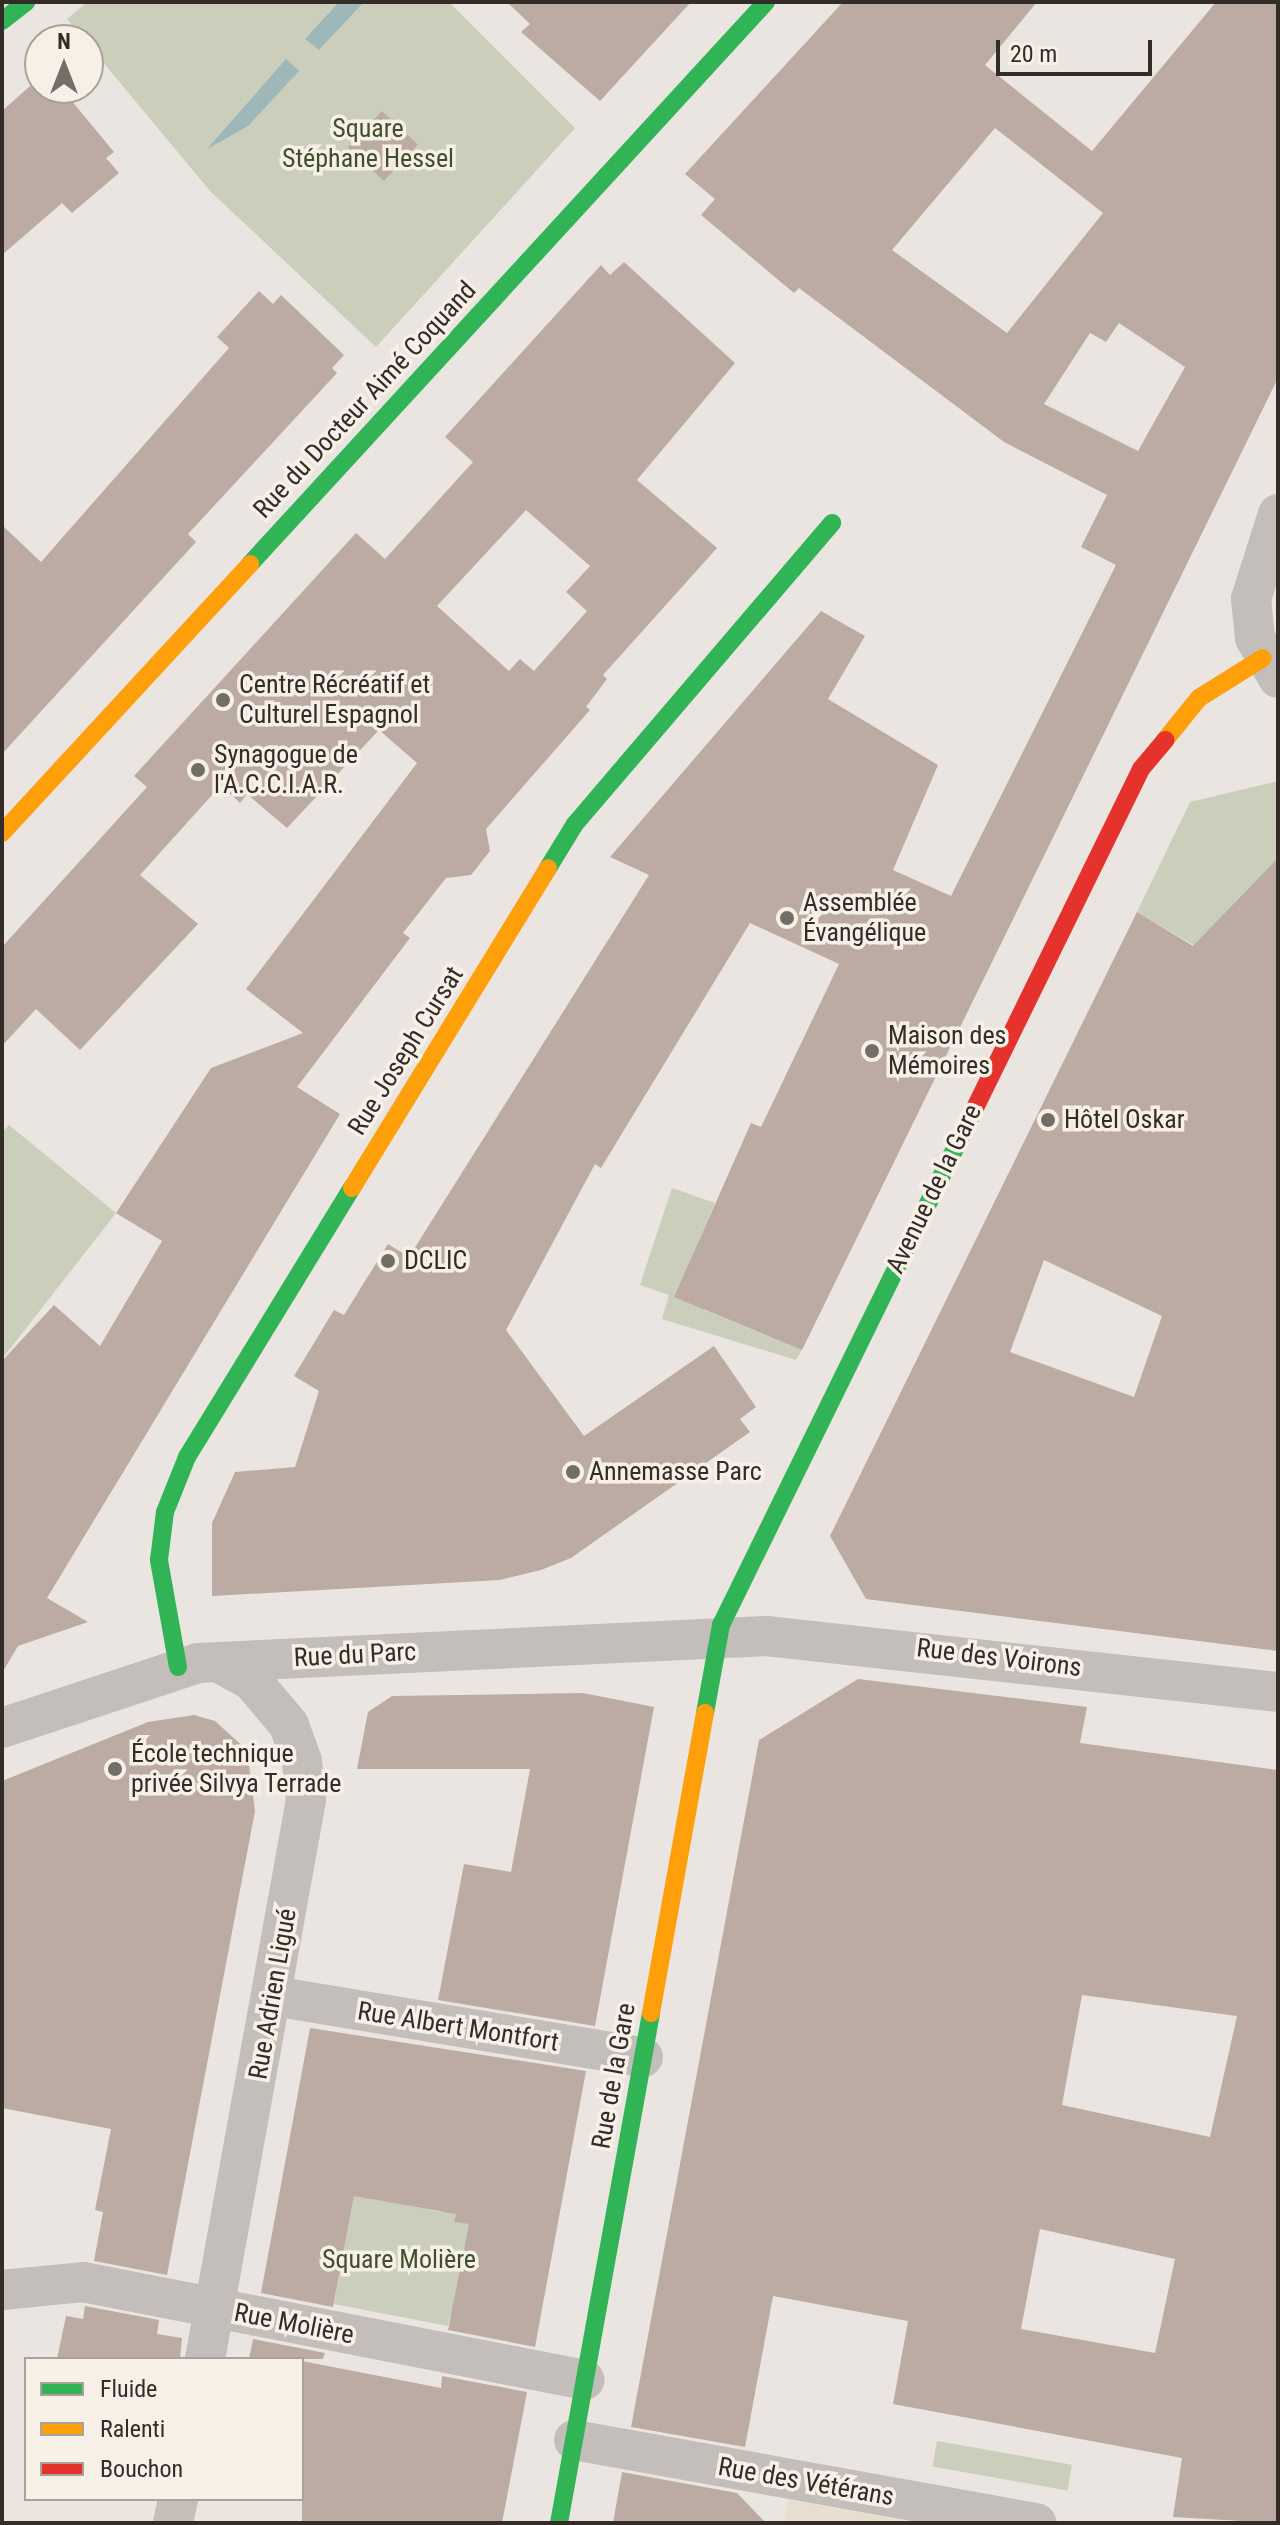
<!DOCTYPE html>
<html>
<head>
<meta charset="utf-8">
<style>
  body { margin:0 }
  #map { position:relative; width:1280px; height:2525px; overflow:hidden; background:#eae5e0; font-family:"Roboto Condensed",sans-serif }
  div>[style] { position:absolute }
  .green>* { inset:0; background:#cacebb; transform-origin:0 0 }
  .plaza>* { inset:0; background:#e8ded0 }
  .water>* { inset:0; background:#9eb8ba }
  .building>* { inset:0; background:#bcaba3; transform-origin:0 0 }
  .street>* { height:40px; margin:-20px; padding:0 20px; transform-origin:20px; border-radius:20px; background:#c3beb9 }
  .fast>* { height:18px; margin:-9px; padding:0 9px; transform-origin:9px; border-radius:9px; background:#30b455 }
  .slow>* { height:18px; margin:-9px; padding:0 9px; transform-origin:9px; border-radius:9px; background:#ff9f0a }
  .jam>* { height:18px; margin:-9px; padding:0 9px; transform-origin:9px; border-radius:9px; background:#e5322d }
  .dots>* { width:22px; height:22px; translate:-50% -50%; box-sizing:border-box; border:4px solid #f7f0e7; border-radius:50% }
  span { translate:-50% -50%; white-space:nowrap; text-align:center; line-height:1.15; -webkit-text-stroke:7px #f7f0e7; paint-order:stroke }
  .park-label { font-size:26px; color:#414f2e }
  .street-label { font-size:26px; color:#332c27 }
  .poi-label { font-size:26px; color:#332c27 }
  .left { translate:0 -50%; text-align:left }
  .frame { position:absolute; inset:0; border:4px solid #332c27; pointer-events:none }
  .legend { position:absolute; left:24px; top:2357px; width:280px; height:144px; box-sizing:border-box; background:#f7f0e7; border:2px solid #a9a29a; margin:0; padding:10px 14px; list-style:none; font-size:24px; color:#332c27 }
  .legend li { display:flex; align-items:center; gap:16px; height:40px }
  .legend b { width:40px; border:2px solid #a9a29a }
  .north { position:absolute; left:24px; top:24px; width:80px; height:80px; box-sizing:border-box; background:#f7f0e7; border:2px solid #a9a29a; border-radius:50%; rotate:0deg; font-size:22px; font-weight:700; line-height:32px; text-align:center; color:#332c27 }
  .north::after { content:''; display:block; margin:auto; width:28px; height:36px; background:#736d68; clip-path:polygon(50% 0,100% 100%,50% 72%,0 100%) }
  .scale { position:absolute; left:996px; top:40px; width:156px; height:36px; box-sizing:border-box; border:4px solid #332c27; border-top:0; padding-left:10px; font-size:24px; line-height:28px; white-space:nowrap; color:#332c27; -webkit-text-stroke:6px #f7f0e7; paint-order:stroke }
</style>
</head>
<body>
<div id="map">
  <div class="green">
    <div style="clip-path:polygon(87px 2px,449px 2px,575px 128px,376px 347px,210px 191px,67px 19px)"></div>
    <div style="clip-path:polygon(1278px 781px,1278px 858px,1270px 990px,1137px 912px,1190px 802px)"></div>
    <div style="clip-path:polygon(9px 1125px,116px 1213px,2px 1359px,2px 1133px)"></div>
    <div style="clip-path:polygon(672px 1188px,715px 1203px,694px 1252px,724px 1263px,704px 1310px,802px 1350px,796px 1360px,662px 1319px,669px 1295px,640px 1285px)"></div>
    <div style="clip-path:polygon(358px 2173px,400px 2204px,441px 2212px,445px 2190px,460px 2193px,455px 2221px,477px 2226px,459px 2318px,450px 2316px,448px 2326px,334px 2304px)"></div>
    <div style="left:937px;top:2441px;width:137px;height:26px;rotate:10deg"></div>
  </div>
  <div class="plaza">
    <div style="clip-path:polygon(788px 2500px,898px 2519px,921px 2523px,784px 2523px)"></div>
  </div>
  <div class="water">
    <div style="clip-path:polygon(339px 2px,364px 2px,319px 50px,305px 39px)"></div>
    <div style="clip-path:polygon(286px 59px,299px 71px,248px 126px,207px 149px)"></div>
  </div>
  <div class="building">
    <div style="clip-path:polygon(507px 2px,691px 2px,600px 101px,521px 32px,530px 24px)"></div>
    <div style="clip-path:polygon(evenodd,843px 2px,1037px 2px,985px 65px,1092px 151px,1216px 2px,1278px 2px,1278px 378px,802px 1350px,674px 1297px,751px 1123px,761px 1127px,839px 964px,750px 923px,601px 1168px,595px 1164px,506px 1330px,584px 1436px,714px 1346px,756px 1407px,740px 1419px,750px 1432px,571px 1558px,541px 1570px,500px 1580px,212px 1596px,212px 1523px,235px 1472px,295px 1467px,319px 1391px,294px 1376px,334px 1310px,344px 1315px,388px 1244px,409px 1257px,649px 875px,610px 857px,821px 611px,865px 636px,828px 699px,938px 765px,893px 870px,951px 896px,1116px 565px,1081px 547px,1107px 495px,1004px 442px,799px 288px,794px 293px,701px 215px,715px 199px,685px 174px,843px 2px,995px 128px,1103px 213px,1007px 333px,892px 250px,995px 128px,843px 2px,1119px 323px,1185px 367px,1138px 451px,1044px 404px,1090px 333px,1106px 342px,1119px 323px)"></div>
    <div style="clip-path:polygon(38px 79px,40px 88px,61px 88px,114px 152px,106px 158px,119px 173px,72px 213px,62px 203px,2px 255px,2px 111px)"></div>
    <div style="left:382px;top:111px;width:49px;height:50px;rotate:43deg"></div>
    <div style="clip-path:polygon(evenodd,624px 262px,735px 363px,637px 480px,717px 548px,603px 675px,607px 679px,586px 707px,590px 710px,486px 829px,490px 851px,471px 875px,446px 878px,403px 933px,410px 938px,297px 1087px,340px 1114px,47px 1598px,88px 1622px,18px 1646px,2px 1673px,2px 1361px,54px 1305px,100px 1346px,162px 1241px,116px 1213px,211px 1068px,303px 1033px,246px 989px,417px 763px,379px 730px,287px 828px,247px 794px,240px 803px,221px 785px,140px 875px,198px 924px,80px 1050px,36px 1009px,2px 1046px,2px 947px,147px 787px,134px 776px,356px 533px,385px 559px,473px 462px,445px 437px,601px 265px,610px 275px,624px 262px,526px 510px,590px 566px,566px 592px,587px 611px,534px 671px,520px 659px,509px 671px,437px 606px,526px 510px)"></div>
    <div style="clip-path:polygon(259px 291px,273px 304px,281px 295px,344px 355px,332px 368px,337px 373px,188px 534px,196px 542px,2px 754px,2px 525px,41px 562px,229px 348px,217px 337px)"></div>
    <div style="clip-path:polygon(evenodd,1278px 858px,1278px 1651px,866px 1599px,830px 1536px,1137px 912px,1193px 946px,1278px 858px,1044px 1260px,1162px 1316px,1134px 1397px,1010px 1352px,1044px 1260px)"></div>
    <div style="clip-path:polygon(evenodd,858px 1679px,1087px 1707px,1080px 1743px,1278px 1770px,1278px 2523px,1173px 2517px,1182px 2458px,893px 2404px,908px 2321px,773px 2296px,745px 2447px,631px 2427px,759px 1740px,858px 1679px,1082px 1995px,1237px 2016px,1210px 2137px,1062px 2105px,1082px 1995px,858px 1679px,1040px 2229px,1175px 2259px,1155px 2353px,1021px 2329px,1040px 2229px)"></div>
    <div style="clip-path:polygon(583px 1693px,654px 1707px,595px 2026px,438px 2000px,464px 1864px,511px 1872px,530px 1769px,357px 1769px,368px 1712px,392px 1696px)"></div>
    <div style="clip-path:polygon(194px 1715px,215px 1721px,247px 1750px,255px 1811px,167px 2275px,94px 2261px,103px 2212px,95px 2210px,111px 2129px,2px 2108px,2px 1781px,148px 1722px)"></div>
    <div style="clip-path:polygon(310px 2028px,586px 2071px,535px 2347px,448px 2330px,469px 2224px,454px 2222px,456px 2214px,354px 2196px,333px 2307px,261px 2293px)"></div>
    <div style="clip-path:polygon(85px 2306px,159px 2320px,157px 2334px,182px 2338px,180px 2359px,57px 2359px,66px 2316px,83px 2319px)"></div>
    <div style="clip-path:polygon(253px 2339px,325px 2353px,323px 2359px,249px 2359px)"></div>
    <div style="clip-path:polygon(302px 2361px,441px 2388px,442px 2376px,527px 2392px,502px 2523px,302px 2523px)"></div>
    <div style="clip-path:polygon(622px 2472px,737px 2493px,766px 2523px,613px 2523px)"></div>
  </div>
  <div class="street">
    <div style="left:1278px;top:514px;width:89px;rotate:107.6deg"></div>
    <div style="left:1251px;top:599px;width:39px;rotate:84deg"></div>
    <div style="left:1255px;top:638px;width:46px;rotate:60.1deg"></div>
    <div style="left:2px;top:1728px;width:206px;rotate:-18.3deg"></div>
    <div style="left:198px;top:1663px;width:569px;rotate:-2.72deg"></div>
    <div style="left:766px;top:1636px;width:515px;rotate:6.24deg"></div>
    <div style="left:273px;top:1996px;width:375px;rotate:9.4deg"></div>
    <div style="left:2px;top:2290px;width:81px;rotate:-5.6deg"></div>
    <div style="left:83px;top:2282px;width:511px;rotate:11.05deg"></div>
    <div style="left:205px;top:2359px;width:568px;rotate:-79.76deg"></div>
    <div style="left:306px;top:1800px;width:39px;rotate:-96deg"></div>
    <div style="left:302px;top:1761px;width:38px;rotate:-110deg"></div>
    <div style="left:289px;top:1725px;width:57px;rotate:-130.1deg"></div>
    <div style="left:252px;top:1681px;width:39px;rotate:-151deg"></div>
    <div style="left:574px;top:2440px;width:470px;rotate:10.2deg"></div>
    <div style="left:173px;top:2523px;width:25px;rotate:-78deg"></div>
  </div>
  <div class="fast">
    <div style="left:2px;top:21px;width:31px;rotate:-38deg"></div>
    <div style="left:250px;top:564px;width:763px;rotate:-47.44deg"></div>
    <div style="left:548px;top:868px;width:52px;rotate:-58.5deg"></div>
    <div style="left:575px;top:824px;width:396px;rotate:-49.5deg"></div>
    <div style="left:178px;top:1667px;width:109px;rotate:-100.1deg"></div>
    <div style="left:159px;top:1560px;width:48px;rotate:-82.9deg"></div>
    <div style="left:165px;top:1512px;width:59px;rotate:-68.2deg"></div>
    <div style="left:187px;top:1457px;width:316px;rotate:-58.5deg"></div>
    <div style="left:705px;top:1713px;width:89px;rotate:-79.7deg"></div>
    <div style="left:721px;top:1625px;width:574px;rotate:-63.84deg"></div>
    <div style="left:559px;top:2523px;width:518px;rotate:-79.77deg"></div>
  </div>
  <div class="slow">
    <div style="left:1165px;top:740px;width:54px;rotate:-51deg"></div>
    <div style="left:1199px;top:698px;width:75px;rotate:-32deg"></div>
    <div style="left:2px;top:833px;width:366px;rotate:-47.3deg"></div>
    <div style="left:352px;top:1188px;width:375px;rotate:-58.5deg"></div>
    <div style="left:651px;top:2013px;width:305px;rotate:-79.8deg"></div>
  </div>
  <div class="jam">
    <div style="left:974px;top:1110px;width:380px;rotate:-63.9deg"></div>
    <div style="left:1141px;top:769px;width:38px;rotate:-50deg"></div>
  </div>
  <div class="dots">
    <div style="left:223px;top:700px;background:#736d68"></div>
    <div style="left:198px;top:770px;background:#736d68"></div>
    <div style="left:787px;top:918px;background:#736d68"></div>
    <div style="left:872px;top:1051px;background:#736d68"></div>
    <div style="left:1048px;top:1120px;background:#736d68"></div>
    <div style="left:388px;top:1261px;background:#736d68"></div>
    <div style="left:573px;top:1472px;background:#736d68"></div>
    <div style="left:115px;top:1769px;background:#736d68"></div>
  </div>
  <div class="park-label">
    <span style="left:368px;top:144px">Square<br>Stéphane Hessel</span>
    <span style="left:399px;top:2260px">Square Molière</span>
  </div>
  <div class="street-label">
    <span style="left:365px;top:400px;rotate:-47deg">Rue du Docteur Aimé Coquand</span>
    <span style="left:406px;top:1051px;rotate:-58deg">Rue Joseph Cursat</span>
    <span style="left:934px;top:1189px;rotate:-64deg">Avenue de la Gare</span>
    <span style="left:355px;top:1655px;rotate:-3deg">Rue du Parc</span>
    <span style="left:999px;top:1658px;rotate:7deg">Rue des Voirons</span>
    <span style="left:273px;top:1994px;rotate:-80deg">Rue Adrien Ligué</span>
    <span style="left:458px;top:2027px;rotate:9deg">Rue Albert Montfort</span>
    <span style="left:614px;top:2076px;rotate:-80deg">Rue de la Gare</span>
    <span style="left:294px;top:2324px;rotate:11deg">Rue Molière</span>
    <span style="left:806px;top:2482px;rotate:10deg">Rue des Vétérans</span>
  </div>
  <div class="poi-label">
    <span class="left" style="left:239px;top:700px">Centre Récréatif et<br>Culturel Espagnol</span>
    <span class="left" style="left:214px;top:770px">Synagogue de<br>l'A.C.C.I.A.R.</span>
    <span class="left" style="left:803px;top:918px">Assemblée<br>Évangélique</span>
    <span class="left" style="left:888px;top:1051px">Maison des<br>Mémoires</span>
    <span class="left" style="left:1064px;top:1120px">Hôtel Oskar</span>
    <span class="left" style="left:404px;top:1261px">DCLIC</span>
    <span class="left" style="left:589px;top:1472px">Annemasse Parc</span>
    <span class="left" style="left:131px;top:1769px">École technique<br>privée Silvya Terrade</span>
  </div>
  <div class="frame"></div>
  <ul class="legend">
  <li><b style="height:10px;background:#30b455"></b>Fluide</li>
  <li><b style="height:10px;background:#ff9f0a"></b>Ralenti</li>
  <li><b style="height:10px;background:#e5322d"></b>Bouchon</li>
  </ul>
  <div class="north">N</div>
  <div class="scale">20 m</div>
</div>
</body>
</html>
